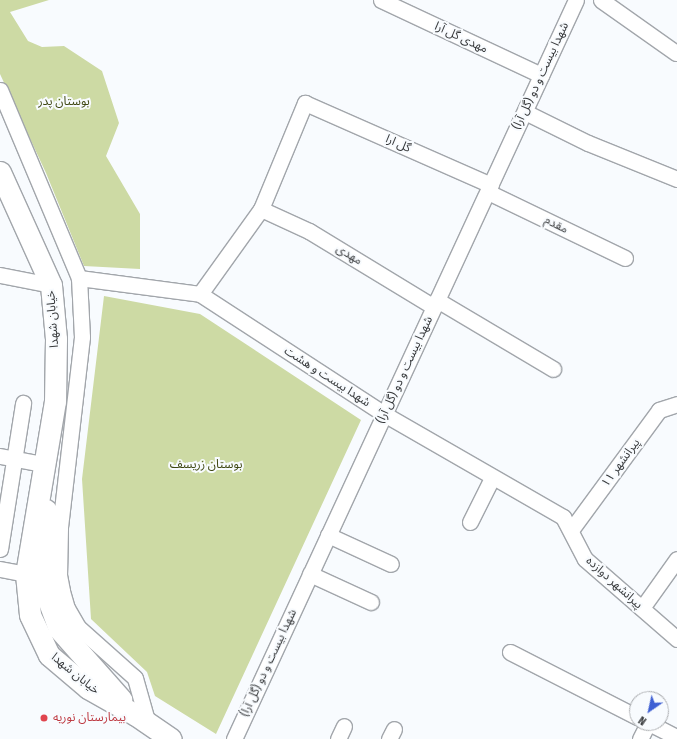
<!DOCTYPE html>
<html>
<head>
<meta charset="utf-8">
<style>
  body { margin:0 }
  #map { position:relative; width:677px; height:739px; overflow:hidden; background:#f8fbfe; font-family:"Fira Sans Condensed","Noto Sans Arabic",sans-serif }
  div>[style] { position:absolute }
  .green>* { inset:0; background:#cddaa4 }
  .roads { filter:drop-shadow(1px 0 #a2a6ab) drop-shadow(-1px 0 #a2a6ab) drop-shadow(0 1px #a2a6ab) drop-shadow(0 -1px #a2a6ab) }
  .minor>* { height:15px; margin:-7.5px; padding:0 7.5px; transform-origin:7.5px; border-radius:7.5px; background:#fff }
  .secondary>* { height:21px; margin:-10.5px; padding:0 10.5px; transform-origin:10.5px; border-radius:10.5px; background:#fff }
  .dots>* { width:11px; height:11px; translate:-50% -50%; box-sizing:border-box; border:2px solid #f8fbfe; border-radius:50% }
  span { translate:-50% -50%; white-space:nowrap; text-align:center; line-height:1.15; -webkit-text-stroke:4px #f8fbfe; paint-order:stroke }
  .street-label { font-size:12px; color:#37393b }
  .park-label { font-size:12px; color:#3e4711 }
  .health-label { font-size:12px; color:#be3a42 }
  .left { translate:0 -50%; text-align:left }
  .north { position:absolute; left:629px; top:691px; width:40px; height:40px; box-sizing:border-box; background:#f8fbfe; border:1px solid #abadb0; border-radius:50%; rotate:214deg; font-size:11px; font-weight:700; line-height:16px; text-align:center; color:#37393b }
  .north::after { content:''; display:block; margin:auto; width:14px; height:18px; background:#3f60d3; clip-path:polygon(50% 0,100% 100%,50% 72%,0 100%) }
</style>
</head>
<body>
<div id="map">
  <div class="green">
    <div style="clip-path:polygon(0 0,49px 0,10px 12px,28px 41px,42px 47px,64px 46px,102px 71px,119px 123px,106px 156px,140px 214px,140px 269px,84px 266px,46px 173px,0 74px)"></div>
    <div style="clip-path:polygon(104px 296px,200px 314px,361px 420px,216px 734px,155px 696px,147px 672px,91px 619px,82px 479px)"></div>
  </div>
  <div class="roads">
    <div class="minor">
      <div style="left:381px;top:0;width:177px;rotate:25.1deg"></div>
      <div style="left:601px;top:0;width:92px;rotate:35.2deg"></div>
      <div style="left:0;top:90px;width:204px;rotate:67.2deg"></div>
      <div style="left:79px;top:278px;width:59px;rotate:87.1deg"></div>
      <div style="left:82px;top:337px;width:192px;rotate:96.6deg"></div>
      <div style="left:60px;top:528px;width:47px;rotate:91.2deg"></div>
      <div style="left:59px;top:575px;width:16px;rotate:79deg"></div>
      <div style="left:62px;top:591px;width:18px;rotate:74deg"></div>
      <div style="left:67px;top:608px;width:22px;rotate:60deg"></div>
      <div style="left:78px;top:627px;width:76px;rotate:41.8deg"></div>
      <div style="left:135px;top:678px;width:48px;rotate:74.2deg"></div>
      <div style="left:525px;top:112px;width:70px;rotate:26.2deg"></div>
      <div style="left:588px;top:143px;width:96px;rotate:22deg"></div>
      <div style="left:488px;top:192px;width:152px;rotate:25.7deg"></div>
      <div style="left:261px;top:209px;width:53px;rotate:24.6deg"></div>
      <div style="left:309px;top:231px;width:146px;rotate:31.3deg"></div>
      <div style="left:0;top:275px;width:52px;rotate:11.1deg"></div>
      <div style="left:79px;top:278px;width:122px;rotate:7.5deg"></div>
      <div style="left:200px;top:294px;width:220px;rotate:33.1deg"></div>
      <div style="left:384px;top:414px;width:207px;rotate:29.9deg"></div>
      <div style="left:563px;top:517px;width:47px;rotate:62.4deg"></div>
      <div style="left:585px;top:559px;width:122px;rotate:41deg"></div>
      <div style="left:200px;top:294px;width:105px;rotate:-54.3deg"></div>
      <div style="left:261px;top:209px;width:115px;rotate:-67.5deg"></div>
      <div style="left:305px;top:103px;width:203px;rotate:23.8deg"></div>
      <div style="left:437px;top:300px;width:135px;rotate:30.7deg"></div>
      <div style="left:0;top:456px;width:44px;rotate:10.5deg"></div>
      <div style="left:470px;top:522px;width:49px;rotate:-63.4deg"></div>
      <div style="left:571px;top:530px;width:149px;rotate:-53.7deg"></div>
      <div style="left:659px;top:410px;width:19px;rotate:-18deg"></div>
      <div style="left:328px;top:535px;width:69px;rotate:24.7deg"></div>
      <div style="left:0;top:549px;width:148px;rotate:-81deg"></div>
      <div style="left:0;top:569px;width:26px;rotate:11deg"></div>
      <div style="left:310px;top:574px;width:67px;rotate:24.7deg"></div>
      <div style="left:642px;top:608px;width:60px;rotate:-54.5deg"></div>
      <div style="left:510px;top:652px;width:143px;rotate:27.1deg"></div>
      <div style="left:649px;top:723px;width:31px;rotate:27deg"></div>
      <div style="left:234px;top:739px;width:814px;rotate:-65.17deg"></div>
      <div style="left:338px;top:739px;width:14px;rotate:-65deg"></div>
      <div style="left:389px;top:739px;width:11px;rotate:-63deg"></div>
      <div style="left:640px;top:739px;width:18px;rotate:-63deg"></div>
    </div>
    <div class="secondary">
      <div style="left:0;top:172px;width:124px;rotate:65.7deg"></div>
      <div style="left:51px;top:285px;width:54px;rotate:84.7deg"></div>
      <div style="left:56px;top:339px;width:62px;rotate:90.9deg"></div>
      <div style="left:55px;top:401px;width:175px;rotate:99.5deg"></div>
      <div style="left:26px;top:574px;width:41px;rotate:84.4deg"></div>
      <div style="left:30px;top:615px;width:44px;rotate:64.6deg"></div>
      <div style="left:49px;top:655px;width:51px;rotate:40.2deg"></div>
      <div style="left:88px;top:688px;width:55px;rotate:29.4deg"></div>
      <div style="left:136px;top:715px;width:42px;rotate:34.4deg"></div>
      <div style="left:46px;top:510px;width:81px;rotate:90.7deg"></div>
      <div style="left:45px;top:591px;width:40px;rotate:69.8deg"></div>
      <div style="left:59px;top:629px;width:94px;rotate:48.5deg"></div>
    </div>
  </div>
  <div class="dots">
    <div style="left:44px;top:718px;background:#e0444e"></div>
  </div>
  <div class="street-label">
    <span style="left:461px;top:38px;rotate:25deg">مهدی گل آرا</span>
    <span style="left:541px;top:76px;rotate:-65deg">شهدا بیست و دو (گل آرا)</span>
    <span style="left:398px;top:144px;rotate:24deg">گل ارا</span>
    <span style="left:556px;top:225px;rotate:26deg">مقدم</span>
    <span style="left:349px;top:255px;rotate:31deg">مهدی</span>
    <span style="left:53px;top:319px;rotate:-94deg">خیابان شهدا</span>
    <span style="left:405px;top:370px;rotate:-65deg">شهدا بیست و دو (گل آرا)</span>
    <span style="left:327px;top:377px;rotate:33deg">شهدا بیست و هشت</span>
    <span style="left:621px;top:463px;rotate:-54deg">پیرانشهر ۱۱</span>
    <span style="left:614px;top:583px;rotate:42deg">پیرانشهر دوازده</span>
    <span style="left:269px;top:663px;rotate:-65deg">شهدا بیست و دو (گل آرا)</span>
    <span style="left:75px;top:674px;rotate:39deg">خیابان شهدا</span>
  </div>
  <div class="park-label">
    <span style="left:64px;top:102px">بوستان پدر</span>
    <span style="left:206px;top:465px">بوستان زریسف</span>
  </div>
  <div class="health-label">
    <span class="left" style="left:53px;top:718px">بیمارستان نوریه</span>
  </div>
  <div class="north">N</div>
</div>
</body>
</html>
